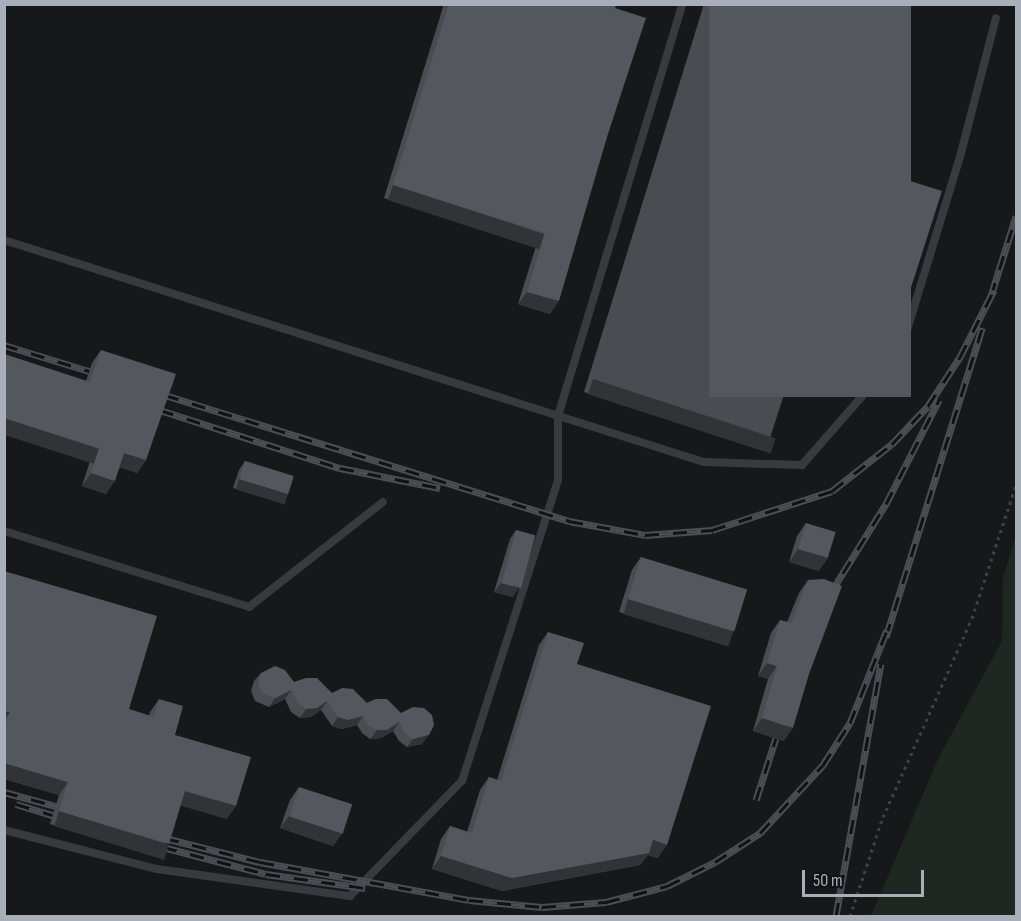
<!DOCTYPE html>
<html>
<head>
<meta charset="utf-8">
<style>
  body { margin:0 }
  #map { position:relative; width:1021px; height:921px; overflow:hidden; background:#17181a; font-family:"Sofia Sans Condensed",sans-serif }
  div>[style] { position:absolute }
  .green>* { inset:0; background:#1f2820 }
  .path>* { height:3px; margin-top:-1.5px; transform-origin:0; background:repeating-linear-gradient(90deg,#3e4146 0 3px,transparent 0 7.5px) }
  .lane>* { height:8px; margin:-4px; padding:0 4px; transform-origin:4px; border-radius:4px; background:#383a3f }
  .rail>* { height:7px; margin-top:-3.5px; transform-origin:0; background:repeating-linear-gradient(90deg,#121215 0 14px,#4b4e54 0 28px); box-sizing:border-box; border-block:2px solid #4b4e54 }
  .wall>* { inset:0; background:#4a4c52 }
  .shaded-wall>* { inset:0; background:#313337; transform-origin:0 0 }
  .building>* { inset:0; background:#54575d; transform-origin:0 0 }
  span { translate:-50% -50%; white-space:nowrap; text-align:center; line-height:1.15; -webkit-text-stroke:6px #121215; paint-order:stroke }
  .frame { position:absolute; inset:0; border:6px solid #a9afba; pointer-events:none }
  .scale { position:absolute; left:802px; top:870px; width:122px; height:27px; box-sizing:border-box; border:3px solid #a9afba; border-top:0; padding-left:8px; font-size:18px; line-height:21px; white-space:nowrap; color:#a9afba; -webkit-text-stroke:4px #121215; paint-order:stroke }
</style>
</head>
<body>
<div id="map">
  <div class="green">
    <div style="clip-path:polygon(1016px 535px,1016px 916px,871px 916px,938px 759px,1002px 641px,1003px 578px)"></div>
  </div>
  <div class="path">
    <div style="left:850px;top:916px;width:104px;rotate:-71.6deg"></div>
    <div style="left:883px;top:817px;width:218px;rotate:-65.9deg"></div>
    <div style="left:972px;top:618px;width:140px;rotate:-71.7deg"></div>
  </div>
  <div class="lane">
    <div style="left:4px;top:240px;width:734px;rotate:17.6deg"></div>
    <div style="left:704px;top:462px;width:98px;rotate:1.8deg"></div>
    <div style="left:802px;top:465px;width:149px;rotate:-48.8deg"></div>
    <div style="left:900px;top:353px;width:209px;rotate:-73deg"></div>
    <div style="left:961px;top:153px;width:139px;rotate:-75.5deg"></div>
    <div style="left:4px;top:531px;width:257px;rotate:17.2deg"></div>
    <div style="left:249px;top:607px;width:170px;rotate:-38.1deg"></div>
    <div style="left:4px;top:830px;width:158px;rotate:14.3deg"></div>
    <div style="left:157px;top:869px;width:195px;rotate:8deg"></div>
    <div style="left:350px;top:896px;width:161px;rotate:-45.8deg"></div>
    <div style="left:462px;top:781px;width:316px;rotate:-72.3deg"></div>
    <div style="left:558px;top:480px;width:64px;rotate:-90deg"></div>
    <div style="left:558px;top:416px;width:430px;rotate:-73.2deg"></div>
  </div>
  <div class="rail">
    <div style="left:991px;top:296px;width:84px;rotate:-72.6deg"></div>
    <div style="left:4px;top:345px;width:89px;rotate:17deg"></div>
    <div style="left:165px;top:395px;width:423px;rotate:17.3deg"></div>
    <div style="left:569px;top:521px;width:77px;rotate:10.4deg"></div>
    <div style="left:645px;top:535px;width:67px;rotate:-4.3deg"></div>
    <div style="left:712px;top:530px;width:126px;rotate:-18deg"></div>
    <div style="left:832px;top:491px;width:76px;rotate:-38.1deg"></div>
    <div style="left:892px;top:444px;width:52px;rotate:-46.5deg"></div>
    <div style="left:928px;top:406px;width:59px;rotate:-56.9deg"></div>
    <div style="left:960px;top:357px;width:75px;rotate:-63.1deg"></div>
    <div style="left:160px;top:410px;width:189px;rotate:17.9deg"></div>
    <div style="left:340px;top:468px;width:102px;rotate:11.3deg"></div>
    <div style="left:828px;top:597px;width:110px;rotate:-58.1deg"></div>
    <div style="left:886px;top:504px;width:117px;rotate:-63deg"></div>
    <div style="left:886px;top:637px;width:324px;rotate:-72.7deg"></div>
    <div style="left:4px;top:792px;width:54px;rotate:15.1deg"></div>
    <div style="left:756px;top:800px;width:65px;rotate:-72.1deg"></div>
    <div style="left:16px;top:804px;width:39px;rotate:17deg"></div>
    <div style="left:165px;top:838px;width:98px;rotate:14.2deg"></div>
    <div style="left:260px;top:862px;width:212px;rotate:10.3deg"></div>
    <div style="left:469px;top:900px;width:73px;rotate:5.5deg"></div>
    <div style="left:542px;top:907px;width:64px;rotate:-4.5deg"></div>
    <div style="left:606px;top:902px;width:63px;rotate:-14.7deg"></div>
    <div style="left:667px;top:886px;width:54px;rotate:-26.6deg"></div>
    <div style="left:715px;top:862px;width:54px;rotate:-32.8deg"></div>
    <div style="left:760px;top:833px;width:93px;rotate:-47.2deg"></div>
    <div style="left:823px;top:765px;width:50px;rotate:-57.3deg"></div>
    <div style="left:850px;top:723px;width:100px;rotate:-68.3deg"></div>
    <div style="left:163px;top:847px;width:106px;rotate:14.7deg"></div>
    <div style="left:266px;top:874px;width:100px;rotate:8deg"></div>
    <div style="left:836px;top:916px;width:256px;rotate:-79.9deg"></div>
  </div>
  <div class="wall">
    <div style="clip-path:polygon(444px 4px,616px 4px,615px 8px,607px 137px,550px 314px,518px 304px,536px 246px,384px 198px)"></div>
    <div style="clip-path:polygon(704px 4px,911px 4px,766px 450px,584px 392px)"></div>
    <div style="clip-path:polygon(907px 180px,908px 297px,898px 310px,885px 306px,875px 323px,850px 315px,868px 259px,860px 256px,866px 239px,875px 226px,886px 230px,898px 193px)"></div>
    <div style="clip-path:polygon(101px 350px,146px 460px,137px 473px,120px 467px,106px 494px,82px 486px,90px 461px,4px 434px,4px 354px,86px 381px,92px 363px)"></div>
    <div style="clip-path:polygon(245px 461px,288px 494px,282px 503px,233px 488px,239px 470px)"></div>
    <div style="clip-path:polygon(806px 523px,819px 571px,789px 562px,797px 536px)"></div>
    <div style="clip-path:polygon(516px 530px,513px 597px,494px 592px,510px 539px)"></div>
    <div style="clip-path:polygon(641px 557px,733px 632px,724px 645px,619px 612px,632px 570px)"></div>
    <div style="clip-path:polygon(4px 571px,129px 709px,149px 716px,150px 712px,159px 699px,175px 735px,227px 819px,180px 805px,160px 857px,50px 824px,59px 795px,4px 779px)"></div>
    <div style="clip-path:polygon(808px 580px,784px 741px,753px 731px,768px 679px,758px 676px,771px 633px,780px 620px,787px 622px,799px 593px)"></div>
    <div style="clip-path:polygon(548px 632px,577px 664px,658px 858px,648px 855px,640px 865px,502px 891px,432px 869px,441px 839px,450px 826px,467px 832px,480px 790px,489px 777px,497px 780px,539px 645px)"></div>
    <div style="clip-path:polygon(261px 673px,367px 703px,376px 699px,422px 744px,407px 747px,399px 741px,393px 731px,381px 738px,370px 739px,362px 733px,357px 725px,342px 729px,332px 726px,321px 710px,311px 717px,300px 718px,291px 712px,285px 699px,269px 707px,255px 701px,251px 691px,254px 681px)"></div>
    <div style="clip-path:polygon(299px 787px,342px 833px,333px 846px,280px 828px,290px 800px)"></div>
  </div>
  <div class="shaded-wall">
    <div style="left:393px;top:185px;width:159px;height:16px;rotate:18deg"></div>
    <div style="clip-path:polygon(869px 243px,877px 246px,868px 259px,860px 256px)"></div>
    <div style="clip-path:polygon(527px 292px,559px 301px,550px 314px,518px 304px)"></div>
    <div style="clip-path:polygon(890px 292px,908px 297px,898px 310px,881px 305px)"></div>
    <div style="clip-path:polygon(859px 302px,884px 310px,875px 323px,850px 315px)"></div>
    <div style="left:593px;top:379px;width:192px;height:16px;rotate:18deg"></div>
    <div style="left:4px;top:418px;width:100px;height:16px;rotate:18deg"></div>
    <div style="clip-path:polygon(124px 453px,146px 460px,137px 473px,115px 466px)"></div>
    <div style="clip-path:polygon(91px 473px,115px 481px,106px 494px,82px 486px)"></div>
    <div style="left:239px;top:479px;width:51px;height:11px;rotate:17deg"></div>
    <div style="clip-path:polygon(798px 549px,828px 558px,819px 571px,789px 562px)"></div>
    <div style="clip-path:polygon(501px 583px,519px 588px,513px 597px,494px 592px)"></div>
    <div style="left:628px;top:599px;width:110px;height:16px;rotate:17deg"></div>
    <div style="clip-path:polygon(767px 663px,777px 666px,768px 679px,758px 676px)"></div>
    <div style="clip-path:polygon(291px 690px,285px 699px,269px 707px,275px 698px)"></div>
    <div style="clip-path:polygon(327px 701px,321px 710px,311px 717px,300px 718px,306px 709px)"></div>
    <div style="clip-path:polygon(4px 711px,10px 712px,4px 719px)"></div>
    <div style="clip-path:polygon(363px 716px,357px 725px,342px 729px,332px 726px,338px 717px)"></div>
    <div style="clip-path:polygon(762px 718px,793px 728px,784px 741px,753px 731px)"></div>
    <div style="clip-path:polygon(399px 722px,393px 731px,381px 738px,370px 739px,377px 730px)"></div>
    <div style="clip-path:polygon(429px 735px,422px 744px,407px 747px,413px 739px)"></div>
    <div style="clip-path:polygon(4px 763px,68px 782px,59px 795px,4px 779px)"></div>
    <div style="clip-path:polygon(185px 791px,236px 806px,227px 819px,175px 804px)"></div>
    <div style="left:59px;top:811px;width:115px;height:16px;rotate:17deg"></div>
    <div style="clip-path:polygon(289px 816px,342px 833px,333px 846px,280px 828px)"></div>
    <div style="clip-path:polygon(653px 840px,667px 845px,658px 858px,648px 855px,640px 865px,502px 891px,432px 869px,441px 856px)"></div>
  </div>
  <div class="building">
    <div style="clip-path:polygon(449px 4px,616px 4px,615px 8px,646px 18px,607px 137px,559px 301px,527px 292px,545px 233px,393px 185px)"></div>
    <div style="left:709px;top:4px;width:202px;height:393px"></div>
    <div style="clip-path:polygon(907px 180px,942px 191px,908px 297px,890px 292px,884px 310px,859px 302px,877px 246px,869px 243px,875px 226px,890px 231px)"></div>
    <div style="clip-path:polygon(101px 350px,176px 374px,146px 460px,124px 453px,115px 481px,91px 473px,99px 448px,4px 418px,4px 354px,90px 382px)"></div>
    <div style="left:245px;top:461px;width:51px;height:19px;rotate:17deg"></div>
    <div style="left:806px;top:523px;width:31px;height:27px;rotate:17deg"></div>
    <div style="left:516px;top:530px;width:20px;height:55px;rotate:15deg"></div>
    <div style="left:641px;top:557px;width:111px;height:44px;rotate:17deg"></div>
    <div style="clip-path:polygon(4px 571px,157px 616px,129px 709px,154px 717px,159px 699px,183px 706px,175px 735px,251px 757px,236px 806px,185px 791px,169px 844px,59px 811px,68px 782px,4px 763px,4px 729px,10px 712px,4px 711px)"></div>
    <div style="clip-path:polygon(824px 579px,842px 586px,809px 674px,793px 728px,762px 718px,777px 666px,767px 663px,780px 620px,791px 623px,808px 580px)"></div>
    <div style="clip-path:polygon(548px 632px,584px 643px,577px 664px,711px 706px,667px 845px,653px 840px,649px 853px,512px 878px,441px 856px,450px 826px,472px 833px,489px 777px,501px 781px)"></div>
    <div style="clip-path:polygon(275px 666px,285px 670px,294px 682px,306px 678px,317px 678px,332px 693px,342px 688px,353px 689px,367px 703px,376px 699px,387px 699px,401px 713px,413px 707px,424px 708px,432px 715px,434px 725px,429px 735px,413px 739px,405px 733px,399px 722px,387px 730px,377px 730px,368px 725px,363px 716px,348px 720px,338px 717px,327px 701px,317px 708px,306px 709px,298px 703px,291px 690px,275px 698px,261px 692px,258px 682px,261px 673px)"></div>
    <div style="left:299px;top:787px;width:56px;height:31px;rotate:18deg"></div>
  </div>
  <div class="frame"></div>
  <div class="scale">50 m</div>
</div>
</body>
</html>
